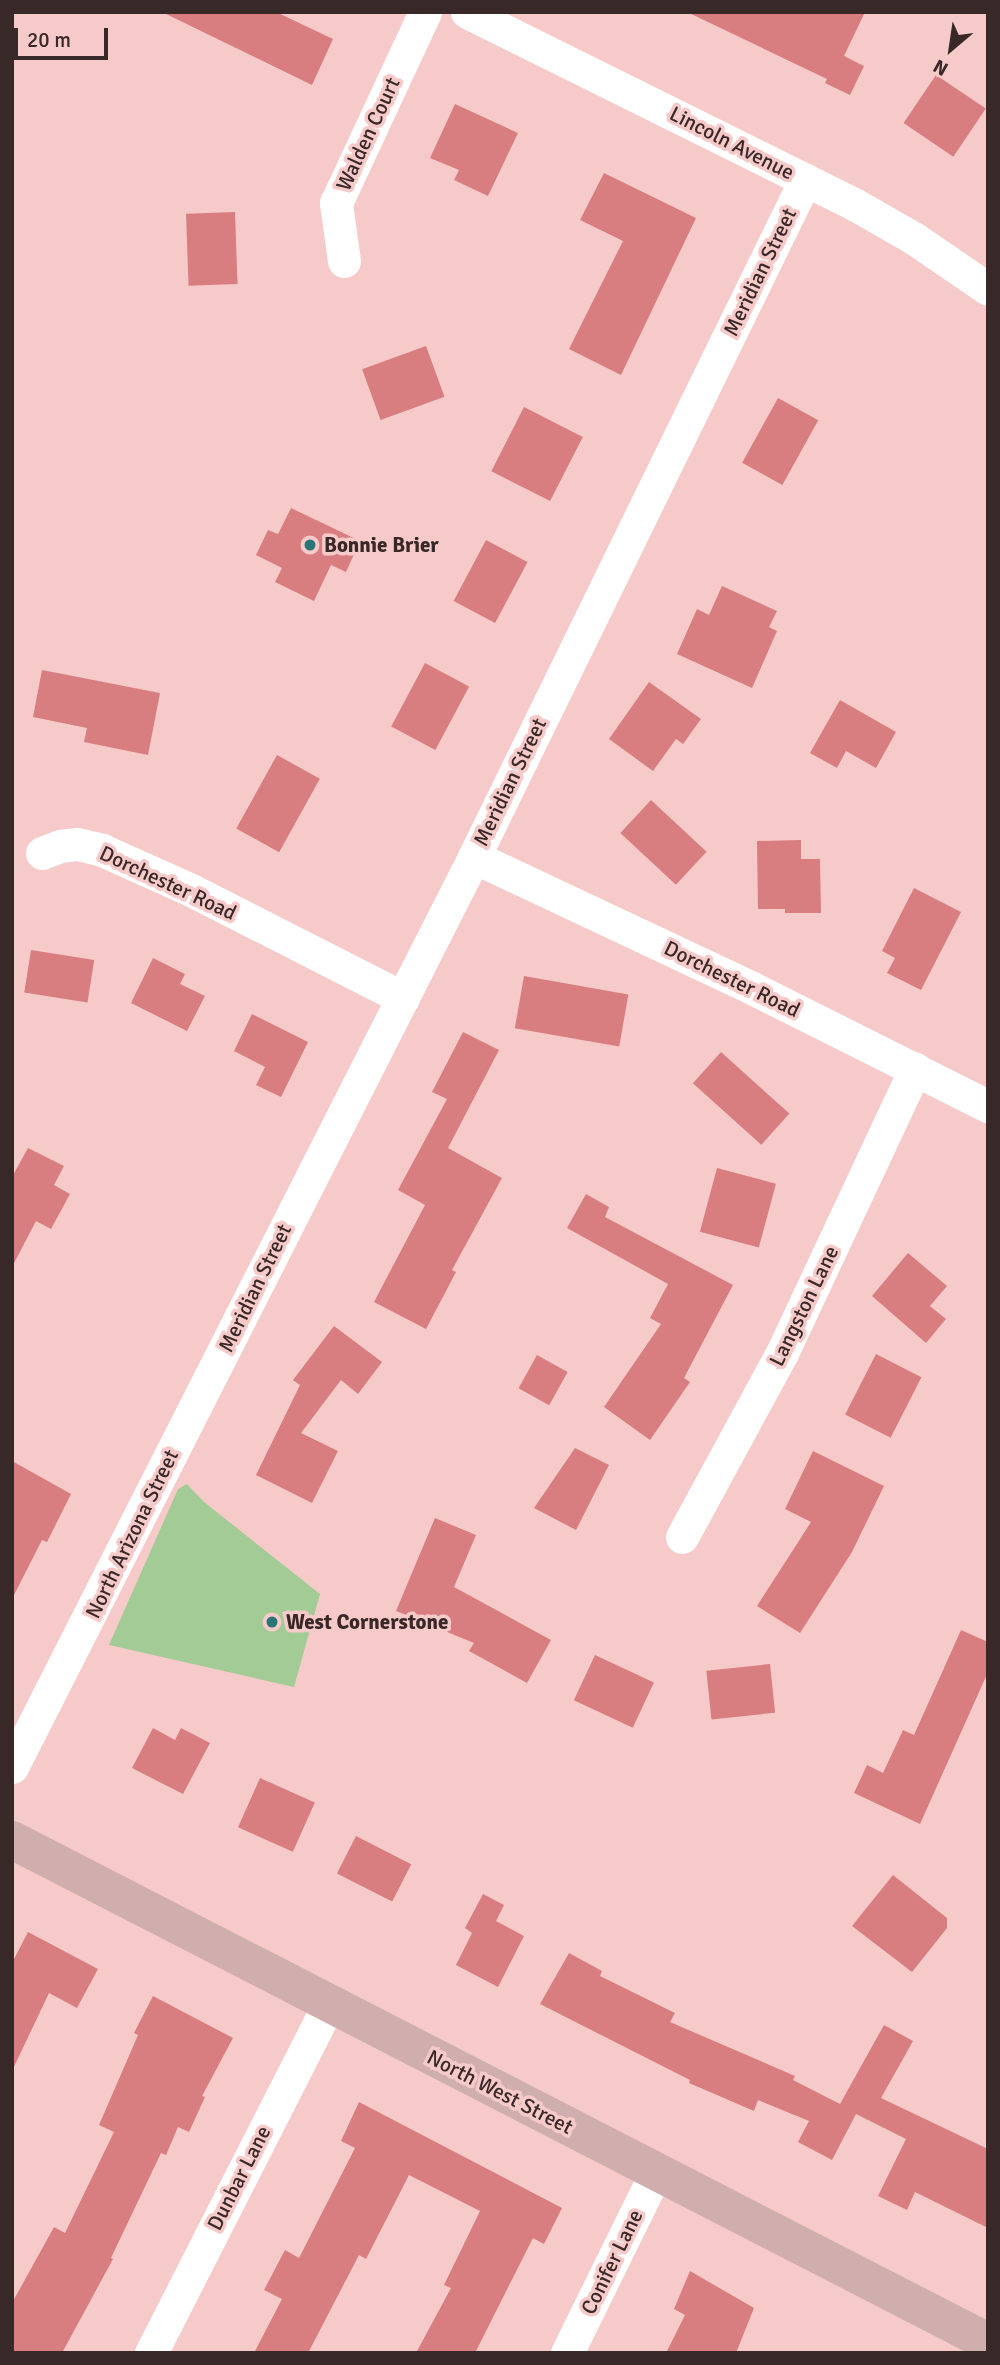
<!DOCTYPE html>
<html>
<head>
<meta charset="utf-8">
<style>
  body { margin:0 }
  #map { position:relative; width:1000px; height:2365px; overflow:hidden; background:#f6cac9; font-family:Signika,sans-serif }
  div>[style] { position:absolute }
  .green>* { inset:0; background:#a3cb96 }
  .building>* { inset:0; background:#d87d80; transform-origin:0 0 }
  .minor>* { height:33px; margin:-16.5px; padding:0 16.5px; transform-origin:16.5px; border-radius:16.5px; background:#fff }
  .major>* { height:38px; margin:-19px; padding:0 19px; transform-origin:19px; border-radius:19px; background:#d1aeae }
  .dots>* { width:19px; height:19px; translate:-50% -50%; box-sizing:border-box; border:4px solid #f6cac9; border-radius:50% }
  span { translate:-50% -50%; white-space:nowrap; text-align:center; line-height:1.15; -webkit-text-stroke:7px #f6cac9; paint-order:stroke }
  .street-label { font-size:21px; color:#392828 }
  .poi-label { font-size:21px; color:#392828; font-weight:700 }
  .left { translate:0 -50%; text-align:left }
  .frame { position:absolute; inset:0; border:14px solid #392828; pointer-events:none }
  .north { position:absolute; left:916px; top:14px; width:70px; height:70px; -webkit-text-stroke:5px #f6cac9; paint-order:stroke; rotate:209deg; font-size:19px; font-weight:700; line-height:28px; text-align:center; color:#392828 }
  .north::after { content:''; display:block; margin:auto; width:24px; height:32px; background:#392828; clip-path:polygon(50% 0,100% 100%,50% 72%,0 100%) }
  .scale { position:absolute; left:14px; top:28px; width:94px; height:32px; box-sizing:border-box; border:4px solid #392828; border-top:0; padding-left:9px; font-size:21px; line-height:24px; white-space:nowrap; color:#392828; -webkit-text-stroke:5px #f6cac9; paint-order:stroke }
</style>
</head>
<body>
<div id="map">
  <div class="green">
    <div style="clip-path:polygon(187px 1484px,204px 1502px,320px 1594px,294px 1687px,109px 1645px,178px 1489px)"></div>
  </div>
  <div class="building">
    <div style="clip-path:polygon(162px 12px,276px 12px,333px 39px,312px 85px)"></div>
    <div style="clip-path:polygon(687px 12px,865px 12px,844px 56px,864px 66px,850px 95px,825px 83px,827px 79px)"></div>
    <div style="left:936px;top:75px;width:60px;height:58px;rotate:34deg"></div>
    <div style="clip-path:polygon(455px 104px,518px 133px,488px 196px,454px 180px,459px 170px,430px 158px)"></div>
    <div style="clip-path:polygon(604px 173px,696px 218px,621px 375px,569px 349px,623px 241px,580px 220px)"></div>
    <div style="left:235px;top:212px;width:72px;height:49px;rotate:88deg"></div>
    <div style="left:426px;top:346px;width:54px;height:68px;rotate:70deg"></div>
    <div style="left:778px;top:398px;width:46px;height:74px;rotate:29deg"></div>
    <div style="left:524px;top:407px;width:66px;height:72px;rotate:27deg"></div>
    <div style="clip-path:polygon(291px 508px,360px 541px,346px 572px,331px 565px,314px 601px,275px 582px,282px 568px,256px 555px,268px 530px,278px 534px)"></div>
    <div style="left:486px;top:540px;width:47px;height:69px;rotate:28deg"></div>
    <div style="clip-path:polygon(722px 586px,777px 611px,769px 627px,777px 631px,752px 688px,677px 654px,697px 609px,709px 615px)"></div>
    <div style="left:425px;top:663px;width:50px;height:72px;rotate:28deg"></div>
    <div style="clip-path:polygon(42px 670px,160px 693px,148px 755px,84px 742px,87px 728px,33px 717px)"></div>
    <div style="clip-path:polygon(649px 682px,701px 719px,683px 744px,676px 739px,653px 771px,609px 739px)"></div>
    <div style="clip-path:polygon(840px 700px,896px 732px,876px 768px,846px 751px,837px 768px,810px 753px)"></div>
    <div style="left:277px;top:755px;width:49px;height:84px;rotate:29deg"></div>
    <div style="left:651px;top:800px;width:76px;height:45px;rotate:43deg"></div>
    <div style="clip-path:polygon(801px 840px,801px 859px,820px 859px,821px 913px,785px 913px,785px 909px,758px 909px,757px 841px)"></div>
    <div style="clip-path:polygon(914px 888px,961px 912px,921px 990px,887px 973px,895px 958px,882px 951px)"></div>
    <div style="left:31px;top:950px;width:64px;height:43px;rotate:9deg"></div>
    <div style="clip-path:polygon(153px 958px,185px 974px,180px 984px,205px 996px,187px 1031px,131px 1003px)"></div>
    <div style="left:524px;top:976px;width:106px;height:53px;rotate:10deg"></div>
    <div style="clip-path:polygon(252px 1014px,308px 1042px,281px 1097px,256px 1085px,265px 1067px,234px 1051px)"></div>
    <div style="clip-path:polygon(463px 1032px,499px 1050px,448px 1148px,502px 1178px,452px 1270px,456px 1272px,426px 1329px,374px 1302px,425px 1205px,398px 1190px,447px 1099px,432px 1092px)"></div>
    <div style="left:721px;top:1052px;width:92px;height:42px;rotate:42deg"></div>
    <div style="clip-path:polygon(28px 1148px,64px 1166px,54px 1185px,70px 1194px,51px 1229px,36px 1221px,12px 1267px,12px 1177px)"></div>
    <div style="left:717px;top:1168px;width:61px;height:66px;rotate:15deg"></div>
    <div style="clip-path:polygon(586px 1194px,609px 1207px,605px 1217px,733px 1285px,684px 1378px,690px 1382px,650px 1440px,604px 1407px,661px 1324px,650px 1318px,668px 1284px,567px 1228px)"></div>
    <div style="clip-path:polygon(908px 1253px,947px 1286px,930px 1306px,946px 1319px,926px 1343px,872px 1296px)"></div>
    <div style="clip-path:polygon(334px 1326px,382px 1362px,358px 1394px,341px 1380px,301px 1433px,338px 1451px,312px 1503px,256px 1475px,300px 1385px,293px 1380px)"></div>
    <div style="left:876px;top:1354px;width:51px;height:68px;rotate:27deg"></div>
    <div style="left:537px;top:1355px;width:35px;height:38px;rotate:29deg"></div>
    <div style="clip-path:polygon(575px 1448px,609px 1465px,576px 1530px,534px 1508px)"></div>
    <div style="clip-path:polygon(813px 1451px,884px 1486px,852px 1552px,800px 1633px,757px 1606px,811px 1522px,785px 1509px)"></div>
    <div style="clip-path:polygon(12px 1461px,71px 1494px,47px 1542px,42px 1540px,12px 1599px)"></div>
    <div style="clip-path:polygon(435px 1518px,476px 1535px,454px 1587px,551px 1640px,527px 1683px,469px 1651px,474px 1643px,396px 1611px)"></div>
    <div style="clip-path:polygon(961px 1630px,988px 1642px,988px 1672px,920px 1824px,854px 1793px,867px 1765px,883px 1773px,903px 1730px,914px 1735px)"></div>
    <div style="left:595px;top:1655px;width:65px;height:50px;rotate:25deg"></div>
    <div style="left:770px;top:1664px;width:49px;height:64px;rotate:84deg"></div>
    <div style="clip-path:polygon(153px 1728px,175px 1740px,181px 1728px,210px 1743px,183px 1794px,132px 1768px)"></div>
    <div style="left:260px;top:1778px;width:60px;height:54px;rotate:24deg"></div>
    <div style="left:356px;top:1836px;width:62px;height:42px;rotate:27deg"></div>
    <div style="clip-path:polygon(893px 1875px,947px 1918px,947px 1928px,912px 1972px,852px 1926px)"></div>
    <div style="clip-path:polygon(483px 1894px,504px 1905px,496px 1921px,524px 1936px,498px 1987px,456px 1965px,472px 1933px,465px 1928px)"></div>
    <div style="clip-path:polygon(28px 1932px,98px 1969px,77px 2008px,49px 1993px,12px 2071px,12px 1963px)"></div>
    <div style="clip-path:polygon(569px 1953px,602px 1971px,600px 1976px,675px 2013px,670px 2022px,795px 2076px,793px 2080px,840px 2104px,884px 2025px,913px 2041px,881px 2098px,988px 2149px,988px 2228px,915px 2192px,907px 2210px,878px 2196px,906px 2139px,856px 2114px,832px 2160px,798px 2142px,809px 2121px,758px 2100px,754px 2111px,689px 2083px,690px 2080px,540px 2004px)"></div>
    <div style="clip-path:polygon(153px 1996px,233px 2038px,202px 2096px,205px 2097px,189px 2132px,178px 2127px,166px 2155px,161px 2153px,111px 2258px,113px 2259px,62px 2353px,12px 2353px,12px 2303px,54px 2227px,65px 2233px,114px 2132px,99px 2125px,138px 2035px,134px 2033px)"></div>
    <div style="clip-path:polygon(359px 2102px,562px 2208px,544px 2244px,533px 2238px,475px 2353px,416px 2353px,451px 2288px,444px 2285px,480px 2211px,409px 2175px,366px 2259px,359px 2255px,308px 2353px,254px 2353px,282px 2299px,264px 2290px,285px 2250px,299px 2258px,355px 2148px,341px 2141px)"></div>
    <div style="clip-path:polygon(690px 2271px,754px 2308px,736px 2353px,666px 2353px,685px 2315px,674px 2309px)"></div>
  </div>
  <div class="minor">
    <div style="left:467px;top:12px;width:432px;rotate:26.4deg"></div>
    <div style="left:854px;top:204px;width:70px;rotate:29.8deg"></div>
    <div style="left:915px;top:239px;width:88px;rotate:34.4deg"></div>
    <div style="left:344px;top:261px;width:59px;rotate:-97.9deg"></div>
    <div style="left:336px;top:203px;width:211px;rotate:-65deg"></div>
    <div style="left:42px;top:853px;width:19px;rotate:-21deg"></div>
    <div style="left:60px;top:846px;width:17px;rotate:-7deg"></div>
    <div style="left:77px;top:844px;width:26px;rotate:13deg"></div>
    <div style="left:102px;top:850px;width:98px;rotate:24.2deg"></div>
    <div style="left:191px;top:890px;width:238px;rotate:27deg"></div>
    <div style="left:474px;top:857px;width:307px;rotate:25.2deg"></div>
    <div style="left:752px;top:988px;width:264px;rotate:26.6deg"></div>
    <div style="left:682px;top:1537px;width:209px;rotate:-61.5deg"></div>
    <div style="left:782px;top:1353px;width:314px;rotate:-64.9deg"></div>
    <div style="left:12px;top:1767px;width:1021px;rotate:-63.08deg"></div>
    <div style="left:474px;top:857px;width:754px;rotate:-63.94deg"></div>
    <div style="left:151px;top:2353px;width:390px;rotate:-63deg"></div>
    <div style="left:567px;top:2353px;width:202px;rotate:-63.8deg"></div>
  </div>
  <div class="major">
    <div style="left:12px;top:1840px;width:1098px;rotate:27.22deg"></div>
  </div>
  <div class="dots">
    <div style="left:310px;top:545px;background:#2a7577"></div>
    <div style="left:272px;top:1622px;background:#2a7577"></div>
  </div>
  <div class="street-label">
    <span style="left:368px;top:134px;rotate:-65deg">Walden Court</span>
    <span style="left:732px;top:143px;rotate:27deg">Lincoln Avenue</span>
    <span style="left:760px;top:272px;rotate:-64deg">Meridian Street</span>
    <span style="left:510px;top:782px;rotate:-64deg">Meridian Street</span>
    <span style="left:168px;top:883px;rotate:25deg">Dorchester Road</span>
    <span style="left:732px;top:979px;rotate:26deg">Dorchester Road</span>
    <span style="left:255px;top:1288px;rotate:-64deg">Meridian Street</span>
    <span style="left:804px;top:1306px;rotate:-64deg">Langston Lane</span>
    <span style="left:132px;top:1534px;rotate:-64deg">North Arizona Street</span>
    <span style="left:500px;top:2092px;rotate:27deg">North West Street</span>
    <span style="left:239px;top:2178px;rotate:-63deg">Dunbar Lane</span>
    <span style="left:612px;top:2262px;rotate:-64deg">Conifer Lane</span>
  </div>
  <div class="poi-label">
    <span class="left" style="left:324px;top:545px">Bonnie Brier</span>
    <span class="left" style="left:286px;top:1622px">West Cornerstone</span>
  </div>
  <div class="frame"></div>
  <div class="north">N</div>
  <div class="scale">20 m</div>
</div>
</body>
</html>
